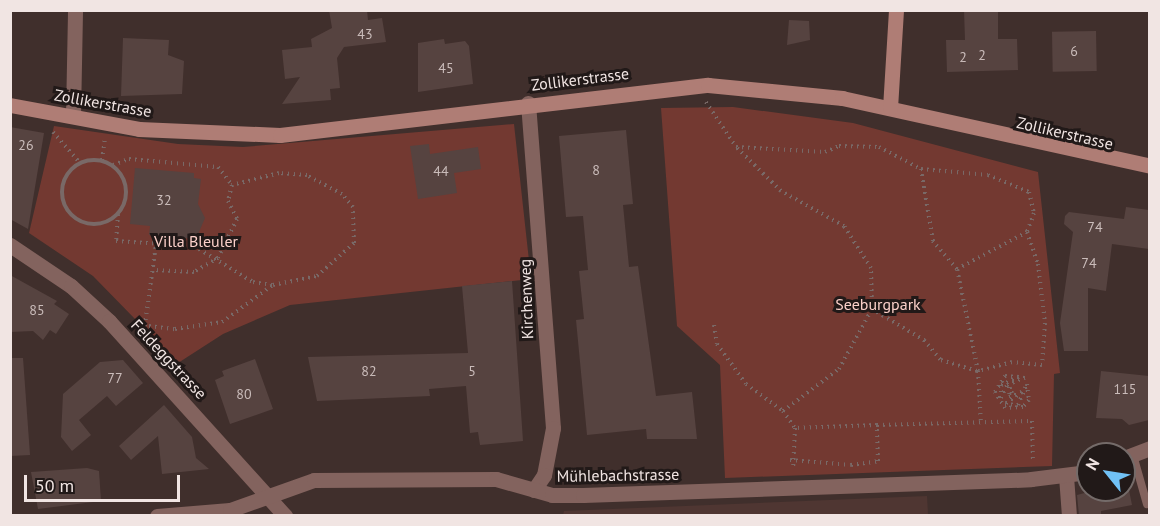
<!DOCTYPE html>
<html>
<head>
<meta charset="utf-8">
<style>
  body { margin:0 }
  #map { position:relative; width:1160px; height:526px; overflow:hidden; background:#402f2c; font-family:"PT Sans",sans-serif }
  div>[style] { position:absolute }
  .built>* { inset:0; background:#4f3632 }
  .green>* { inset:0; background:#733931 }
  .building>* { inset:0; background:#564340; transform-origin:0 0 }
  .path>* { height:4px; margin-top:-2px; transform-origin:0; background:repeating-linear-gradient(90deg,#796967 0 1.5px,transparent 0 6px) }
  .path>.ring { margin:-2px; padding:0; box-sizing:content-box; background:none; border:4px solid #796967; border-radius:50% }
  .lane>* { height:8px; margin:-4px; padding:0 4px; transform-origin:4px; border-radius:4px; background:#83635e }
  .street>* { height:15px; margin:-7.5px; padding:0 7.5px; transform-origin:7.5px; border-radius:7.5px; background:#83635e }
  .secondary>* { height:15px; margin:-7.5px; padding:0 7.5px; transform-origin:7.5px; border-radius:7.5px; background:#af7d75 }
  span { translate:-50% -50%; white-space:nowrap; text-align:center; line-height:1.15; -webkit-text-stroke:6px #211918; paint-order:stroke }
  .number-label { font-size:14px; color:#cabcba }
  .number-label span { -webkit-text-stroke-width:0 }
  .street-label { font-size:16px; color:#f1e5e3 }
  .park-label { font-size:16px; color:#fbd0c9 }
  .frame { position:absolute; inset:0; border:12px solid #f1e5e3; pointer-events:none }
  .north { position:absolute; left:1076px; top:442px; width:60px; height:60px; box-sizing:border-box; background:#211918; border:2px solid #746b69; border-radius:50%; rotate:300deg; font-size:16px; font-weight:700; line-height:24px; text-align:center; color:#f1e5e3 }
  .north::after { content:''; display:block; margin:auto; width:21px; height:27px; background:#71c1f5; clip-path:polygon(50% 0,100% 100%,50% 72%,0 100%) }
  .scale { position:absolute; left:24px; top:475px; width:156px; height:27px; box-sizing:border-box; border:3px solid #f1e5e3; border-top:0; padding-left:8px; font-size:18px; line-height:21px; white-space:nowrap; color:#f1e5e3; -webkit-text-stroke:4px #211918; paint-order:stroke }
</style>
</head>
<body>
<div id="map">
  <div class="built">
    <div style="clip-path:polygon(927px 496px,928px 515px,563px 515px,564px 511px)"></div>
  </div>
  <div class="green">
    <div style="clip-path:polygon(733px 107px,853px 123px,1038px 172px,1060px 373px,1054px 374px,1052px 466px,725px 478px,720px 365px,677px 326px,661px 108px)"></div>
    <div style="clip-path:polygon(514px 124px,531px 279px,290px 305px,223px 334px,178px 363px,93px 276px,29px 233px,54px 126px,178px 144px,243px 147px)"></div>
  </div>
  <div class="building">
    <div style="clip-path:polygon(329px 10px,367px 10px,368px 20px,382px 18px,386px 42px,344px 47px,337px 58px,340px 88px,330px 89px,331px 100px,282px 104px,300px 77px,285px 79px,282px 50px,312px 47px,311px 39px,332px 28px)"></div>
    <div style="clip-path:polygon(964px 10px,998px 10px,998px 39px,1017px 39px,1018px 70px,947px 72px,946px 40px,965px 40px)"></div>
    <div style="clip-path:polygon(789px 20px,809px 21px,810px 40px,787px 45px)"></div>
    <div style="left:1096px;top:31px;width:40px;height:44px;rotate:89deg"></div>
    <div style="clip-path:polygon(123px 38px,169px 40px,168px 55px,184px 61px,182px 94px,121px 96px)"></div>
    <div style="clip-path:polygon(444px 39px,445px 44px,465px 41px,469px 46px,473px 84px,418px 92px,418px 43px)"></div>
    <div style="clip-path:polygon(10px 127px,44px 133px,28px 229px,10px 219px)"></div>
    <div style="clip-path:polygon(626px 130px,633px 204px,623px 205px,629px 267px,638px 266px,656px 396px,692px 392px,697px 439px,647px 439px,646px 429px,587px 435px,576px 320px,584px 319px,579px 271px,588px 270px,583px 216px,566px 217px,559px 136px)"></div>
    <div style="clip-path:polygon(429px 144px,430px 154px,478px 147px,481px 169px,454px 173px,457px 193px,418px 199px,410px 146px)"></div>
    <div style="clip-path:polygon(135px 168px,194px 173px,194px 178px,201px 179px,198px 204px,205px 218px,196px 239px,149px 235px,150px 226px,130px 224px)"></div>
    <div style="clip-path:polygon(1126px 207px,1149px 210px,1149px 249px,1112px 244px,1106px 291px,1088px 288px,1088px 351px,1064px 351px,1060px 323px,1073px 232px,1064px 224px,1065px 216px,1069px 212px,1124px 219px)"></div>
    <div style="clip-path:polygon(10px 275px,57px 301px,54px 304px,69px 314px,56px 334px,50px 330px,43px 340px,33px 331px,10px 332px)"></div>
    <div style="clip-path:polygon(512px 281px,523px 441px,480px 445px,478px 432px,470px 433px,466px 386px,429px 389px,430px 396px,317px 401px,308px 357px,468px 353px,462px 286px)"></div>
    <div style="clip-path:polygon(10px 358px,23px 358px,30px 455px,10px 456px)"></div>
    <div style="clip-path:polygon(255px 359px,273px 409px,230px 424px,215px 380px,224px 376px,222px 371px)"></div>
    <div style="clip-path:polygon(123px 360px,143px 383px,116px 406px,107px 396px,79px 420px,91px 435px,72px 451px,61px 437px,63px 394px,100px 362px)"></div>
    <div style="clip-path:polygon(1101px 371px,1149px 376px,1149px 420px,1129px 425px,1122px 419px,1096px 418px)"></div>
    <div style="clip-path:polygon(164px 405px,192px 437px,196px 458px,209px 469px,162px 474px,158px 436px,131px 460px,119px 446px)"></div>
    <div style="clip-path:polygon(87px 468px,99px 471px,101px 501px,38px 509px,31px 472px)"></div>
    <div style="clip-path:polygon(1096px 490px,1129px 490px,1132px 505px,1101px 511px,1101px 516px,1079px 516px,1077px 495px)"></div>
  </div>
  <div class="path">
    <div style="left:706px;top:102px;width:54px;rotate:56.3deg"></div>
    <div style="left:53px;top:132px;width:41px;rotate:48.9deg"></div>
    <div class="ring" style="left:62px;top:160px;width:60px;height:60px"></div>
    <div style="left:102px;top:160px;width:22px;rotate:-82deg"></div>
    <div style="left:113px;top:165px;width:17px;rotate:-21deg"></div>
    <div style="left:129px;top:159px;width:89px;rotate:5.1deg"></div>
    <div style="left:218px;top:167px;width:23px;rotate:52deg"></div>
    <div style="left:232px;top:185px;width:16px;rotate:104deg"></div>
    <div style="left:228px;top:201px;width:20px;rotate:63deg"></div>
    <div style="left:237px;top:219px;width:43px;rotate:116deg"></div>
    <div style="left:218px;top:258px;width:28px;rotate:150deg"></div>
    <div style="left:194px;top:272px;width:40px;rotate:-177.1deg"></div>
    <div style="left:118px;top:214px;width:27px;rotate:94deg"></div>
    <div style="left:116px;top:241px;width:78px;rotate:3.7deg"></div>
    <div style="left:194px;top:246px;width:69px;rotate:31.4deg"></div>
    <div style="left:253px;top:282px;width:20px;rotate:9deg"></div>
    <div style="left:273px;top:285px;width:45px;rotate:-11.6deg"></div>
    <div style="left:317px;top:276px;width:50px;rotate:-41.7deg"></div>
    <div style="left:354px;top:243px;width:36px;rotate:-92deg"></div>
    <div style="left:353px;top:207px;width:17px;rotate:-130deg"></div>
    <div style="left:342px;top:194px;width:40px;rotate:-152deg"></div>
    <div style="left:307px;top:175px;width:28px;rotate:-176deg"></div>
    <div style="left:279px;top:173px;width:49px;rotate:165.7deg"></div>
    <div style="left:957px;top:269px;width:79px;rotate:-27.9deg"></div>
    <div style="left:872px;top:309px;width:41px;rotate:-91.4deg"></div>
    <div style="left:871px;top:268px;width:50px;rotate:-122.7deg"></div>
    <div style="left:844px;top:226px;width:72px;rotate:-150.9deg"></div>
    <div style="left:781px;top:191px;width:63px;rotate:-135.6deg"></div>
    <div style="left:736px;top:147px;width:89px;rotate:3.2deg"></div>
    <div style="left:825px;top:152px;width:15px;rotate:-23deg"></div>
    <div style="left:839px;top:146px;width:40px;rotate:1.4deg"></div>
    <div style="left:879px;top:147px;width:47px;rotate:27.6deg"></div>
    <div style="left:714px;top:325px;width:19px;rotate:81deg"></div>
    <div style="left:717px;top:344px;width:49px;rotate:54.1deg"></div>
    <div style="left:746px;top:384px;width:46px;rotate:36.1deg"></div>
    <div style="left:783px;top:411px;width:21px;rotate:55deg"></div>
    <div style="left:795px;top:428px;width:42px;rotate:92.7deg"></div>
    <div style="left:149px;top:326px;width:26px;rotate:7deg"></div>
    <div style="left:175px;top:329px;width:48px;rotate:-8.5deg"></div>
    <div style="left:222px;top:322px;width:63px;rotate:-36deg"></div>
    <div style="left:144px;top:332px;width:89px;rotate:-82.2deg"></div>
    <div style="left:1012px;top:393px;width:6px;rotate:-108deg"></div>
    <div style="left:1010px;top:387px;width:10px;rotate:96deg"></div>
    <div style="left:1009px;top:397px;width:14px;rotate:-21deg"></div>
    <div style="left:1022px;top:392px;width:21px;rotate:145deg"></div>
    <div style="left:1005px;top:404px;width:13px;rotate:4deg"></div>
    <div style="left:1018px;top:405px;width:23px;rotate:-67deg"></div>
    <div style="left:1027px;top:384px;width:16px;rotate:83deg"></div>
    <div style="left:1029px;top:400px;width:9px;rotate:131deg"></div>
    <div style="left:1023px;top:407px;width:18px;rotate:177deg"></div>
    <div style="left:1005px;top:408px;width:19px;rotate:-122deg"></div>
    <div style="left:995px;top:392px;width:19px;rotate:-58deg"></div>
    <div style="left:1005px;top:376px;width:14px;rotate:4deg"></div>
    <div style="left:1019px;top:377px;width:20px;rotate:156deg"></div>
    <div style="left:1001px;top:385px;width:13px;rotate:90deg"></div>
    <div style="left:1001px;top:398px;width:14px;rotate:-65deg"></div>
    <div style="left:1007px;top:385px;width:21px;rotate:-23deg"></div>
    <div style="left:783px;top:411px;width:70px;rotate:-36.9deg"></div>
    <div style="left:839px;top:369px;width:68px;rotate:-61.2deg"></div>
    <div style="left:872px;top:309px;width:61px;rotate:30.8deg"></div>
    <div style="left:924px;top:340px;width:26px;rotate:50deg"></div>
    <div style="left:941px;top:360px;width:39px;rotate:17deg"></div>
    <div style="left:978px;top:371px;width:104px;rotate:-101.6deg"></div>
    <div style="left:957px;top:269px;width:37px;rotate:-131deg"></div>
    <div style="left:933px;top:241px;width:73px;rotate:-99.5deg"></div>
    <div style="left:921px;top:169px;width:67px;rotate:5.1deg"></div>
    <div style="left:988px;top:175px;width:44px;rotate:22.5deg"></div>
    <div style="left:1029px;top:192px;width:22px;rotate:77deg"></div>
    <div style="left:1034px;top:213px;width:20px;rotate:110deg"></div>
    <div style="left:1027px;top:232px;width:34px;rotate:71deg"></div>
    <div style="left:1038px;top:264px;width:59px;rotate:83.2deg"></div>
    <div style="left:1045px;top:323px;width:42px;rotate:94.1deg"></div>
    <div style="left:1042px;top:365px;width:30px;rotate:-174deg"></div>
    <div style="left:1012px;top:362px;width:35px;rotate:165deg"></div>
    <div style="left:978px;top:371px;width:52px;rotate:86.7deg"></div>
    <div style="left:877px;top:425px;width:155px;rotate:-1.5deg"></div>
    <div style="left:1032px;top:421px;width:42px;rotate:88.6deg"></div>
    <div style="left:790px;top:460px;width:61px;rotate:4.7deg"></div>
    <div style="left:851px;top:465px;width:27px;rotate:-8deg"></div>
    <div style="left:878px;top:461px;width:36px;rotate:-92deg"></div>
    <div style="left:877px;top:425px;width:82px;rotate:177.9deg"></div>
  </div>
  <div class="lane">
    <div style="left:1133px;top:455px;width:51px;rotate:74.1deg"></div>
  </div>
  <div class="street">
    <div style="left:528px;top:103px;width:326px;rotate:85.6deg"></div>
    <div style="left:553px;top:428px;width:48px;rotate:100.8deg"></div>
    <div style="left:544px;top:475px;width:18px;rotate:124deg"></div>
    <div style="left:73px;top:116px;width:106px;rotate:-88.9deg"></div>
    <div style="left:10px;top:245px;width:73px;rotate:33.9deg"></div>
    <div style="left:71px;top:286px;width:52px;rotate:42.6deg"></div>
    <div style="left:109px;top:321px;width:263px;rotate:47.9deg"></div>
    <div style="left:1124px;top:458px;width:28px;rotate:-21deg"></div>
    <div style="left:1066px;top:476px;width:40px;rotate:85.7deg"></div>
    <div style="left:157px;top:516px;width:73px;rotate:-4.7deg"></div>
    <div style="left:230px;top:510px;width:89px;rotate:-19.7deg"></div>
    <div style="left:314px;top:480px;width:182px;rotate:-0.3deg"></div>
    <div style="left:496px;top:479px;width:58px;rotate:15.9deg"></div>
    <div style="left:552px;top:495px;width:31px"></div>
    <div style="left:583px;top:495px;width:448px;rotate:-2deg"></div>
    <div style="left:1031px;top:479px;width:57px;rotate:-7deg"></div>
  </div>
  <div class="secondary">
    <div style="left:10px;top:105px;width:131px;rotate:10.5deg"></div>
    <div style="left:139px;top:129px;width:141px;rotate:2.4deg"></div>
    <div style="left:280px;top:135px;width:431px;rotate:-6.7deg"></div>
    <div style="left:708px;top:85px;width:135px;rotate:5.5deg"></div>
    <div style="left:842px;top:98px;width:315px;rotate:12.4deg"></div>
    <div style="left:890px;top:108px;width:98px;rotate:-86.5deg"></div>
  </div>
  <div class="number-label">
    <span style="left:365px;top:34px">43</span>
    <span style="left:1074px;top:51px">6</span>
    <span style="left:982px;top:55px">2</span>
    <span style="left:963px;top:57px">2</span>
    <span style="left:446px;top:68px">45</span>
    <span style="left:26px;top:145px">26</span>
    <span style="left:596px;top:170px">8</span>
    <span style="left:441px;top:171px">44</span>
    <span style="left:164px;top:200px">32</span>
    <span style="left:1095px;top:227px">74</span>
    <span style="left:1089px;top:263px">74</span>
    <span style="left:37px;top:310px">85</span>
    <span style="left:369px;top:371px">82</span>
    <span style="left:472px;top:371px">5</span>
    <span style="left:115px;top:378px">77</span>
    <span style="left:1125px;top:389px">115</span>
    <span style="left:244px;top:394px">80</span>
  </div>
  <div class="street-label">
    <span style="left:580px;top:79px;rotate:-7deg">Zollikerstrasse</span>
    <span style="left:103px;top:103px;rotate:10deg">Zollikerstrasse</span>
    <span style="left:1065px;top:133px;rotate:13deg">Zollikerstrasse</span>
    <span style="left:526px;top:299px;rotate:-92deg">Kirchenweg</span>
    <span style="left:169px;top:359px;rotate:47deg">Feldeggstrasse</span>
    <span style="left:618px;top:475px;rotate:-1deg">Mühlebachstrasse</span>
  </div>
  <div class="park-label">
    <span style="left:196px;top:241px">Villa Bleuler</span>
    <span style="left:878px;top:304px">Seeburgpark</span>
  </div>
  <div class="frame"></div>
  <div class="north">N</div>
  <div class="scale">50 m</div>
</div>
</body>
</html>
